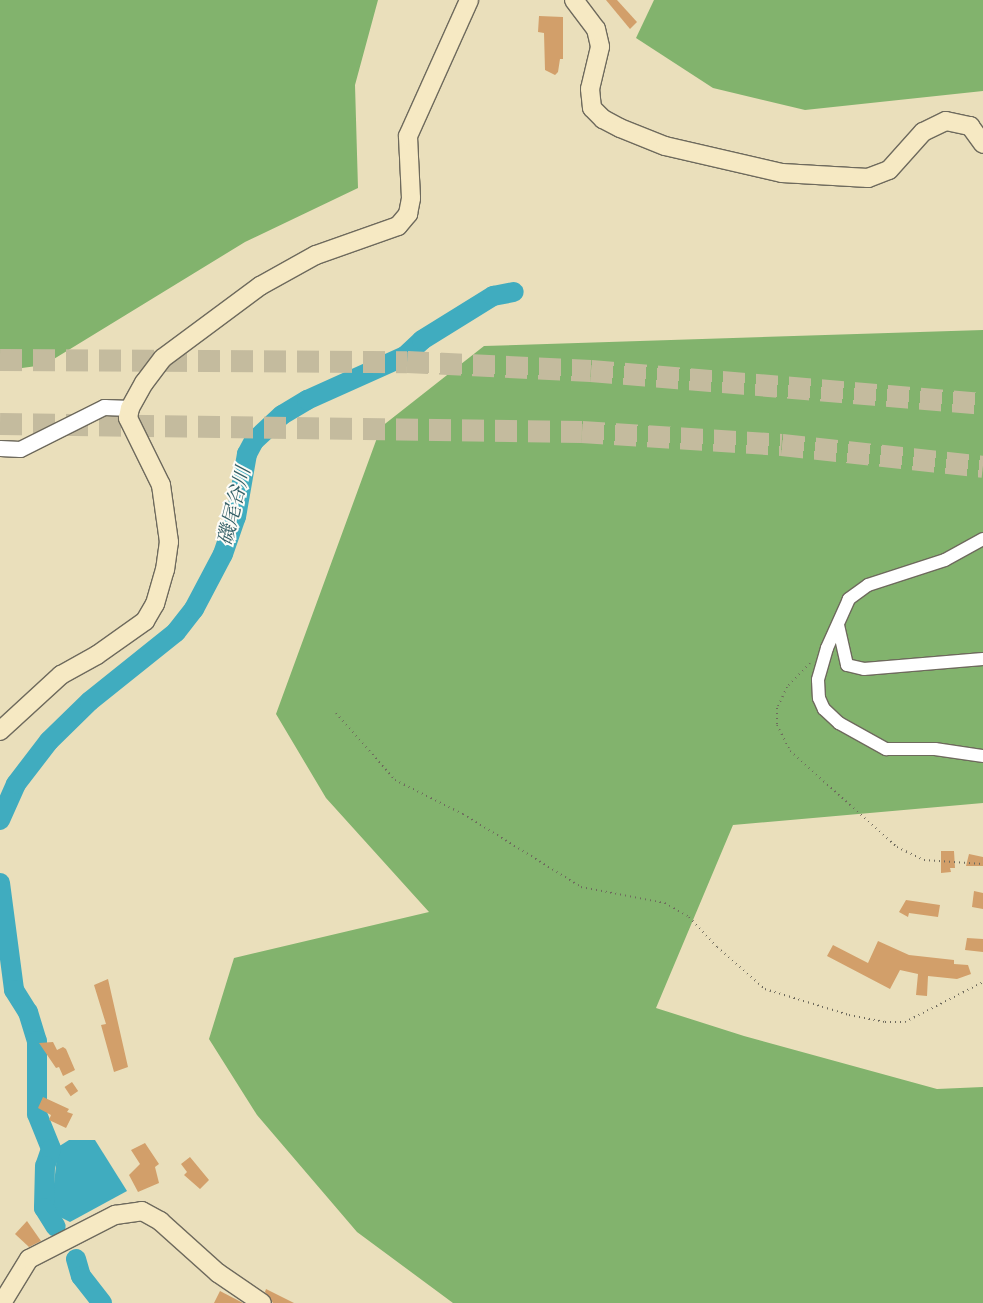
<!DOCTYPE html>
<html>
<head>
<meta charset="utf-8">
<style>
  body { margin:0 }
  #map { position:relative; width:983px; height:1303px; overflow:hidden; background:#eadfbb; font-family:"EB Garamond","Noto Serif JP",serif }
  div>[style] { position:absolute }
  .forest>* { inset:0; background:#82b36d }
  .water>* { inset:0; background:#40acbf }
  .stream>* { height:3px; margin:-1.5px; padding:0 1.5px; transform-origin:1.5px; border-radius:1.5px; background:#40acbf }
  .river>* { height:20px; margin:-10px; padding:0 10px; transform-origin:10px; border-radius:10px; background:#40acbf }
  .building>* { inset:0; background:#d29f6a; transform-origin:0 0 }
  .motorway-tunnel>* { height:22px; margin-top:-11px; transform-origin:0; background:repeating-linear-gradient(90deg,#c4bb9e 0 22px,transparent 0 33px) }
  .path>* { height:2px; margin-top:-1px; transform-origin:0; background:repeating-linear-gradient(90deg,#6e6a5d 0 1px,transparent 0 5px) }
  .roads { filter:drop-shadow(1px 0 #6e6a5d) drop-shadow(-1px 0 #6e6a5d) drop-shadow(0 1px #6e6a5d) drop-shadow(0 -1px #6e6a5d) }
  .minor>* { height:12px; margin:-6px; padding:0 6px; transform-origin:6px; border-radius:6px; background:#fff }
  .tertiary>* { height:15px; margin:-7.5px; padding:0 7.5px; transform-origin:7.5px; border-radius:7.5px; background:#fff }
  .secondary>* { height:18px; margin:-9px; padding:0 9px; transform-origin:9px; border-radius:9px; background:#f6e9c3 }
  span { translate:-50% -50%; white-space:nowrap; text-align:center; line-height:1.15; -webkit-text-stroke:4px #fdfcf7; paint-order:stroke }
  .water-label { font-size:20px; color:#335f66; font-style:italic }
</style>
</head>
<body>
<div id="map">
  <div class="forest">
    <div style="clip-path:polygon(0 0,378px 0,355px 85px,358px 188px,245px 242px,44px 365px,0 371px)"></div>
    <div style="clip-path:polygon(654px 0,983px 0,983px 91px,805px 110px,713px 88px,636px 38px)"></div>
    <div style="clip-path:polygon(983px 330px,983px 803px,733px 825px,656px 1008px,744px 1036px,937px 1089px,983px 1087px,983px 1303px,453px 1303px,357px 1232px,257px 1115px,209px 1039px,234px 958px,429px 912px,326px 798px,276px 714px,381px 427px,484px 346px)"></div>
  </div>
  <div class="water">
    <div style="clip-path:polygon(69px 1140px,95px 1140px,127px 1191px,70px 1222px,54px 1214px,53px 1193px,58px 1147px)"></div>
  </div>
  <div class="stream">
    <div style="left:46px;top:1211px;width:10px;rotate:-17deg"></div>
  </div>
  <div class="river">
    <div style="left:0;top:820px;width:39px;rotate:-66deg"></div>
    <div style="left:16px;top:784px;width:54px;rotate:-52.5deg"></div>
    <div style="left:49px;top:741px;width:57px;rotate:-44.3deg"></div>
    <div style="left:90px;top:701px;width:110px;rotate:-38.7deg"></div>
    <div style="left:176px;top:632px;width:29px;rotate:-52deg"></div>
    <div style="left:194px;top:609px;width:62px;rotate:-62.2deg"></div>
    <div style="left:223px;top:554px;width:39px;rotate:-71deg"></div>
    <div style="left:236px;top:517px;width:64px;rotate:-80.1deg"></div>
    <div style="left:247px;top:454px;width:15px;rotate:-62deg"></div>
    <div style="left:254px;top:441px;width:38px;rotate:-43deg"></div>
    <div style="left:282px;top:415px;width:29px;rotate:-31deg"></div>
    <div style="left:307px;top:400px;width:107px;rotate:-24.2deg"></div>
    <div style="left:405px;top:356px;width:23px;rotate:-43deg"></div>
    <div style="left:422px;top:340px;width:84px;rotate:-31.8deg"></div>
    <div style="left:493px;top:296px;width:21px;rotate:-11deg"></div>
    <div style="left:0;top:883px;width:108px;rotate:82.5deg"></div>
    <div style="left:14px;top:990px;width:26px;rotate:58deg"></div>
    <div style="left:28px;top:1012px;width:30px;rotate:73deg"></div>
    <div style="left:37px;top:1041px;width:73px;rotate:90deg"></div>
    <div style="left:37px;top:1114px;width:38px;rotate:68deg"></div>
    <div style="left:51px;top:1149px;width:18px;rotate:109deg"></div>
    <div style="left:45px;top:1166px;width:42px;rotate:91.4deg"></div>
    <div style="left:44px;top:1208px;width:22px;rotate:58deg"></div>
    <div style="left:76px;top:1259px;width:18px;rotate:74deg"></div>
    <div style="left:81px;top:1276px;width:34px;rotate:52deg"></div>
  </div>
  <div class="building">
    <div style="clip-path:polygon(606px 0,617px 0,637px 22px,630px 29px)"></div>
    <div style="clip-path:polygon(539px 16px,563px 17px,563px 59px,560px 59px,558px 72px,555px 75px,545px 70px,544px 33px,538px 32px)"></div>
    <div style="clip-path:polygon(941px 851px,954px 851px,955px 868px,950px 868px,951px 872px,941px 873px)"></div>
    <div style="clip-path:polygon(969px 854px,983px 857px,983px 866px,966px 866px)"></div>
    <div style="clip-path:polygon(974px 891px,983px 893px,983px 909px,972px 907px)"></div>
    <div style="clip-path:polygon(906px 900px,940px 905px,938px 917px,909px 913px,908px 917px,899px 912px)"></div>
    <div style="clip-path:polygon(967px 938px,983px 939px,983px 952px,965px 950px)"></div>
    <div style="clip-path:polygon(878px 941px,909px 955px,954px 960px,954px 964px,968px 965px,971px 974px,957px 979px,928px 976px,927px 996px,916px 995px,918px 974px,900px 970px,890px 989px,827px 956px,833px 945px,868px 963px)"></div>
    <div style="clip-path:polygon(108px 979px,128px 1067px,114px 1072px,101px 1025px,106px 1024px,94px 985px)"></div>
    <div style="clip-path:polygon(53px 1042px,57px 1050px,63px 1047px,66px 1049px,75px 1070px,63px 1076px,59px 1067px,56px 1068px,39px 1043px)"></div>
    <div style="left:72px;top:1082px;width:11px;height:9px;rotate:56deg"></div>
    <div style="clip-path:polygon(43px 1097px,69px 1109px,67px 1112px,73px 1114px,66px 1128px,49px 1120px,51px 1115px,38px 1108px)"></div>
    <div style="clip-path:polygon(145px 1143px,159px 1164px,155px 1167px,159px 1183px,138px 1192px,129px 1175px,140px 1164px,131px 1150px)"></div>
    <div style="clip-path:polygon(190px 1157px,209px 1180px,200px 1189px,184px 1175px,187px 1172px,181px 1164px)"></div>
    <div style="clip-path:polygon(27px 1221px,41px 1241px,29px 1247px,15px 1234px)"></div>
    <div style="clip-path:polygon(266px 1289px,294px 1303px,273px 1303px,265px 1292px)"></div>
    <div style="clip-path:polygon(220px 1291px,243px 1303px,214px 1303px)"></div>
  </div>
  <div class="motorway-tunnel">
    <div style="left:0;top:360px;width:407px;rotate:0.3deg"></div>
    <div style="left:407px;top:362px;width:184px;rotate:2.8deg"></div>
    <div style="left:591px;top:371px;width:393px;rotate:4.8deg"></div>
    <div style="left:0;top:424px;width:582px;rotate:0.79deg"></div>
    <div style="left:582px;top:432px;width:200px;rotate:3.7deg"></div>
    <div style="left:782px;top:445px;width:202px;rotate:6.2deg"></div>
  </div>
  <div class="path">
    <div style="left:810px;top:663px;width:33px;rotate:134deg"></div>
    <div style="left:787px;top:687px;width:23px;rotate:115deg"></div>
    <div style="left:777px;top:708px;width:17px;rotate:90deg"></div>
    <div style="left:777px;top:725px;width:29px;rotate:63deg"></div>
    <div style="left:790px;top:751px;width:144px;rotate:41.9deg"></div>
    <div style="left:897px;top:847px;width:30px;rotate:26deg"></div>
    <div style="left:924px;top:860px;width:59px;rotate:3.9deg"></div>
    <div style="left:336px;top:713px;width:89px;rotate:48.6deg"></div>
    <div style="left:395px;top:780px;width:76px;rotate:26.6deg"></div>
    <div style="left:463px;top:814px;width:139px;rotate:31.7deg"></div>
    <div style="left:581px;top:887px;width:86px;rotate:10.8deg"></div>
    <div style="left:665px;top:903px;width:28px;rotate:30deg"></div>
    <div style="left:689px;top:917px;width:41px;rotate:47deg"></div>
    <div style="left:717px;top:947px;width:64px;rotate:41.2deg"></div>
    <div style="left:765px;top:989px;width:88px;rotate:17.2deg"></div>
    <div style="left:849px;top:1015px;width:37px;rotate:11deg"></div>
    <div style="left:885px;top:1022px;width:20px"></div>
    <div style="left:905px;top:1022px;width:88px;rotate:-27.1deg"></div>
  </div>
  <div class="roads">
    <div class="minor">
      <div style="left:983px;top:539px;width:43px;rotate:151.1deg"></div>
      <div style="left:945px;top:560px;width:81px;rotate:162deg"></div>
      <div style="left:868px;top:585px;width:24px;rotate:144deg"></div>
      <div style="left:849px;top:599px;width:54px;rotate:114.2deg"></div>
      <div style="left:827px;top:648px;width:33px;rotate:106deg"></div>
      <div style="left:818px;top:680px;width:18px;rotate:87deg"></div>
      <div style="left:819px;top:698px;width:12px;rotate:66deg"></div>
      <div style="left:824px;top:709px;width:21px;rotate:43deg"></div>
      <div style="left:839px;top:723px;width:54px;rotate:29deg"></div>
      <div style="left:886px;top:749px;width:49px"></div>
      <div style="left:935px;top:749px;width:49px;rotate:8.3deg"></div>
      <div style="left:838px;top:625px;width:41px;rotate:77.3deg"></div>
      <div style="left:847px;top:665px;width:17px;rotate:13deg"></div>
      <div style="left:864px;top:669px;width:119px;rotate:-4.8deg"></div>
    </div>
    <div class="tertiary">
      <div style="left:0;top:448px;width:20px;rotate:3deg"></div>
      <div style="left:20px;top:449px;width:94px;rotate:-26.6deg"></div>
      <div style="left:104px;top:407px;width:26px;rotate:2deg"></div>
    </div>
    <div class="secondary">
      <div style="left:574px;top:0;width:36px;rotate:53deg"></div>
      <div style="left:596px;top:29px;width:18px;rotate:77deg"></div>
      <div style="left:600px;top:47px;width:43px;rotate:103.4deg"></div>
      <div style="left:590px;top:89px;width:19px;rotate:84deg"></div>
      <div style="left:592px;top:108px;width:16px;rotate:45deg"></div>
      <div style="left:603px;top:119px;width:19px;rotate:28deg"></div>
      <div style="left:620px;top:128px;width:48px;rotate:21.8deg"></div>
      <div style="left:665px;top:146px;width:120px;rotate:13deg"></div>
      <div style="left:782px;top:173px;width:86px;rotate:3.3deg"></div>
      <div style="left:868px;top:178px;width:22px;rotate:-21deg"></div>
      <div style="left:889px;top:170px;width:51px;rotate:-48.2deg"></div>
      <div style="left:923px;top:132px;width:25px;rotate:-26deg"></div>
      <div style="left:946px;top:121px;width:25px;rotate:12deg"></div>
      <div style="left:970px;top:126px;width:22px;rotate:54deg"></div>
      <div style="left:0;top:731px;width:83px;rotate:-42.6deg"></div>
      <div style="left:61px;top:675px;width:41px;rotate:-29.1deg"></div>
      <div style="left:97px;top:655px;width:59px;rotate:-35.3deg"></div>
      <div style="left:145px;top:621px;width:20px;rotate:-60deg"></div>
      <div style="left:155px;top:604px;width:35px;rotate:-74deg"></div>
      <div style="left:165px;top:570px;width:28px;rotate:-82deg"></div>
      <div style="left:169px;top:542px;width:58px;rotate:-98deg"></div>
      <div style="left:161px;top:485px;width:75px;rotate:-116.2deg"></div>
      <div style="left:128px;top:418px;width:10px;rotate:-79deg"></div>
      <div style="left:130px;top:408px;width:29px;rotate:-61deg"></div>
      <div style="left:144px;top:383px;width:31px;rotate:-53deg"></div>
      <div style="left:163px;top:358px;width:121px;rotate:-36.6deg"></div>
      <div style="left:260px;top:286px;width:64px;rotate:-29deg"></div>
      <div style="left:316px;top:255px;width:87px;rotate:-19.5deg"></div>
      <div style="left:398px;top:226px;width:16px;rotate:-50deg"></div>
      <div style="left:408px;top:214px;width:16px;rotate:-79deg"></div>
      <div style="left:411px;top:198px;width:62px;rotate:-92.8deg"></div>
      <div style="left:408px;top:136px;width:149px;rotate:-65.8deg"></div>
      <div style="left:2px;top:1303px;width:52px;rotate:-58.5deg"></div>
      <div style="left:29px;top:1259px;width:97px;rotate:-27.1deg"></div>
      <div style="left:115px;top:1215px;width:27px;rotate:-8deg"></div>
      <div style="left:142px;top:1211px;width:21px;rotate:29deg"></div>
      <div style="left:160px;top:1221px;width:78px;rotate:41.9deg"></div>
      <div style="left:218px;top:1273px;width:53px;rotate:34.3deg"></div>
    </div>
  </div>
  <div class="water-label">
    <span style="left:234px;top:506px;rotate:-76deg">磯尾谷川</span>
  </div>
</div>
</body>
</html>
